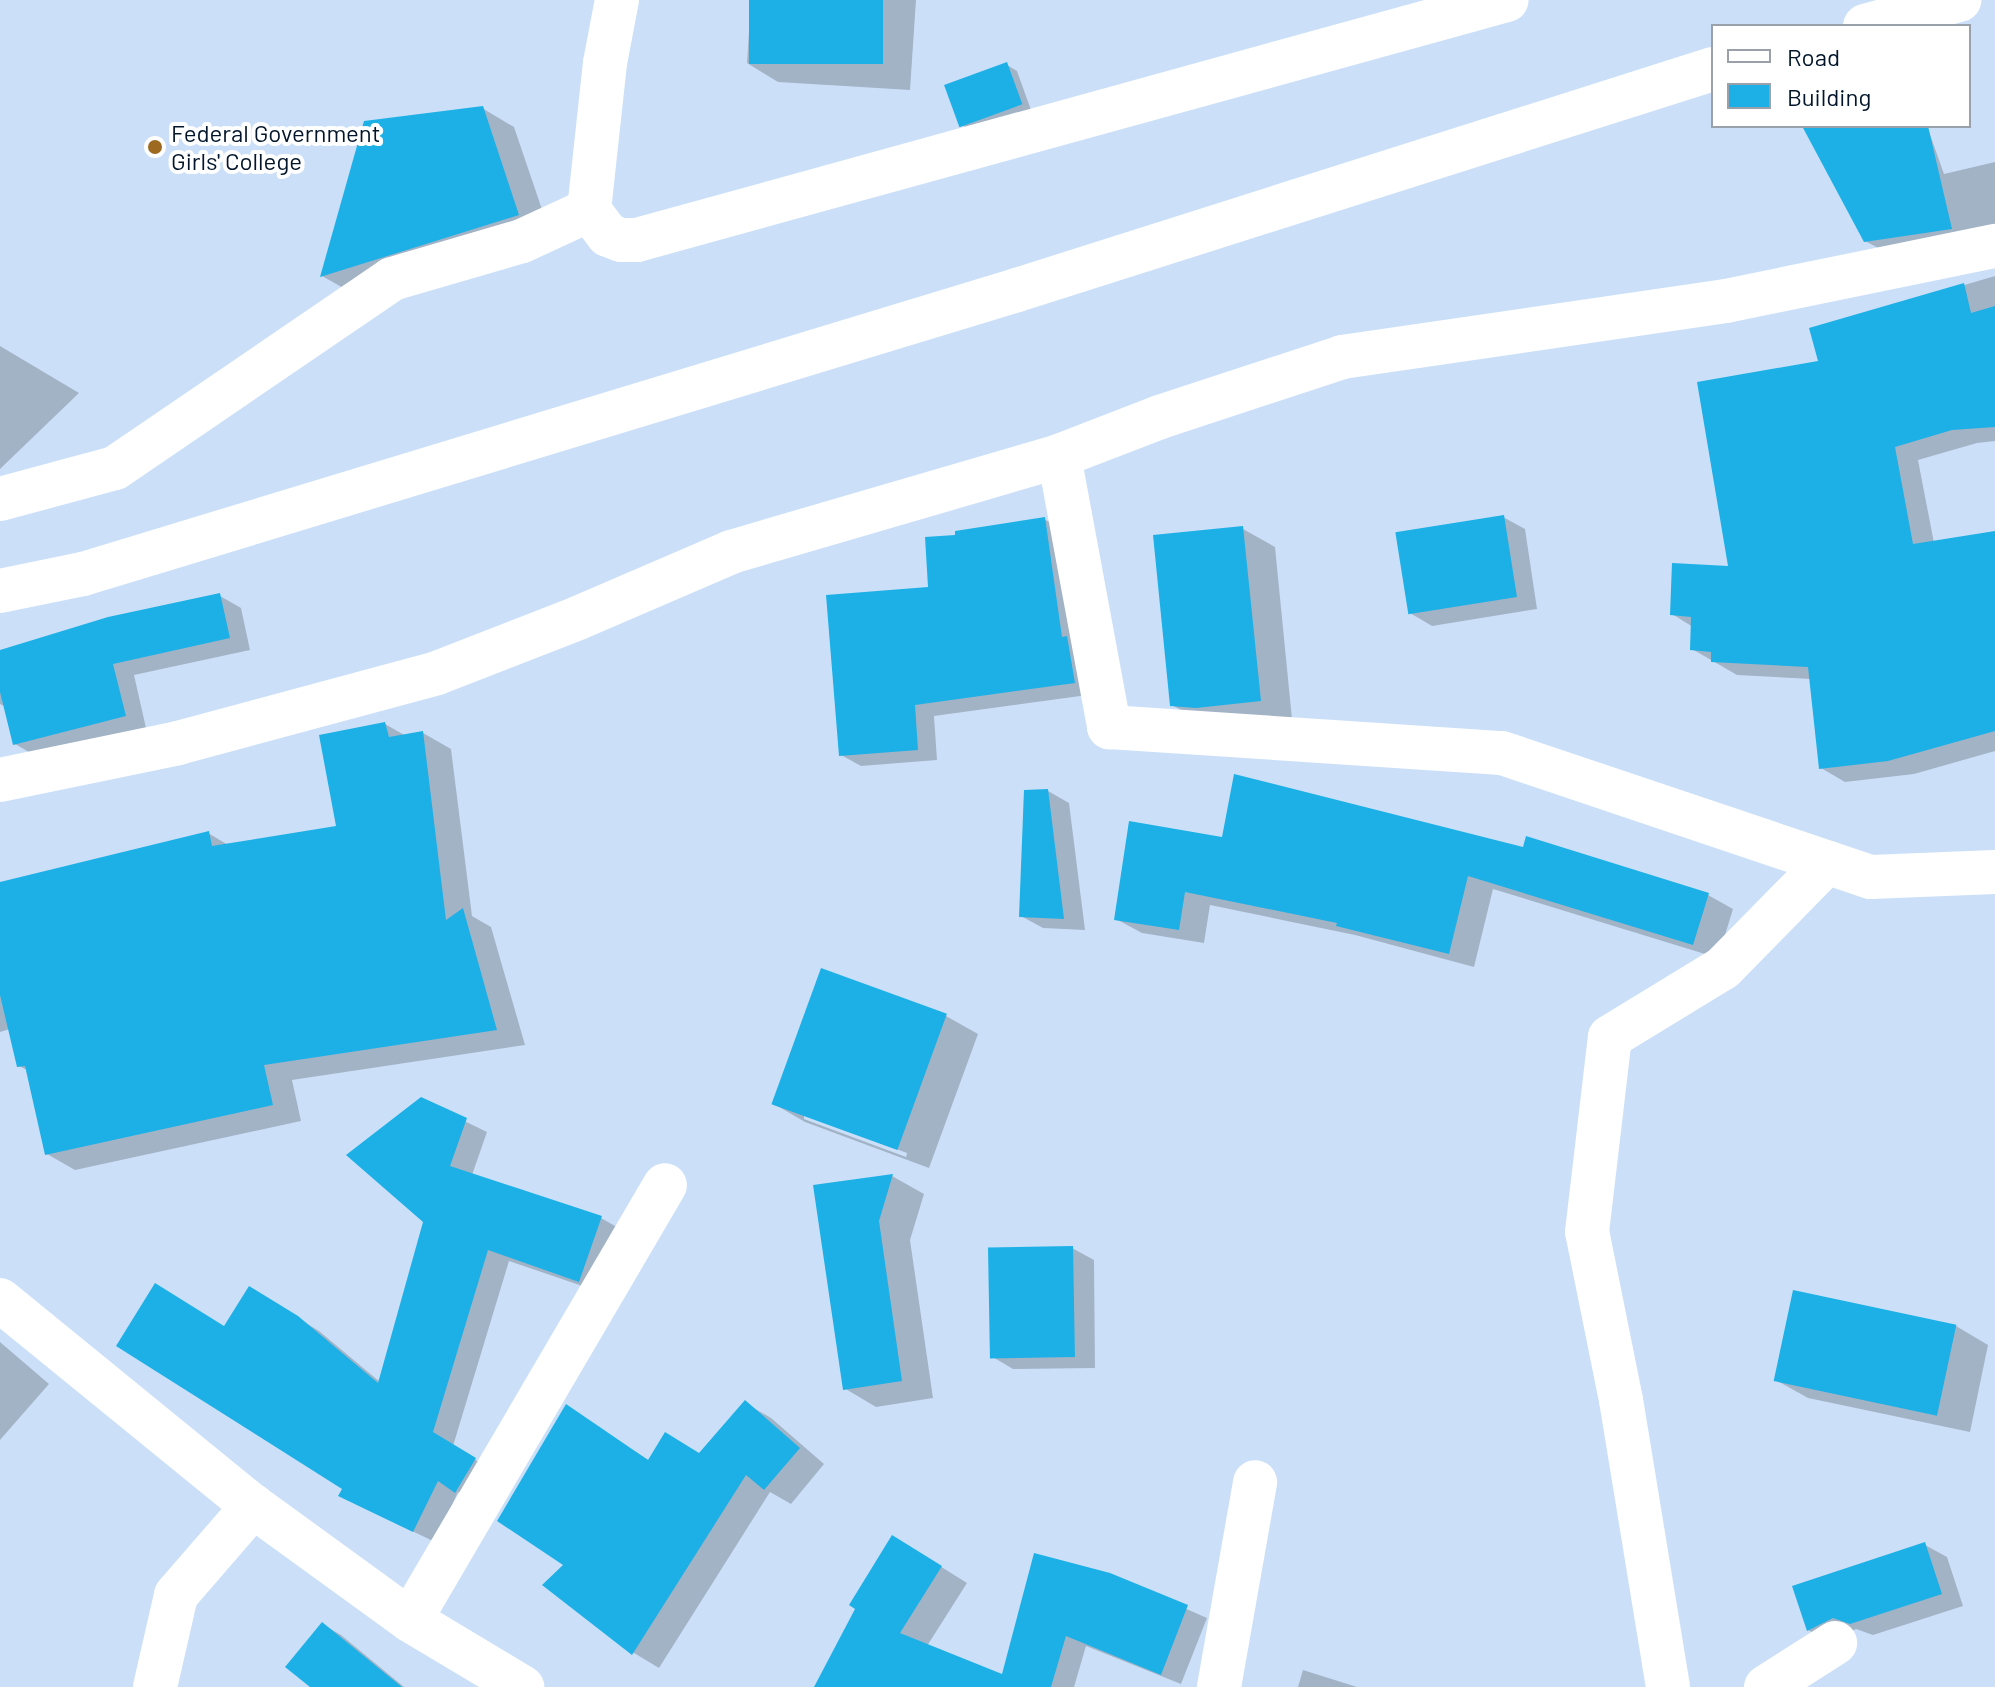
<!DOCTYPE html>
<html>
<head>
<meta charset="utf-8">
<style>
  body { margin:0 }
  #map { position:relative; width:1995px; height:1687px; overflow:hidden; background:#cbe0f8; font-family:Barlow,sans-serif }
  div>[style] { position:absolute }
  .shadow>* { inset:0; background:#0003 }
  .building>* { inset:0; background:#1db0e6; transform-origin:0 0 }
  .minor>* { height:44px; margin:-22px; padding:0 22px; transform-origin:22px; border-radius:22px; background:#fff }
  .tertiary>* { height:44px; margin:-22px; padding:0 22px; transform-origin:22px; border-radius:22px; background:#fff }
  .dots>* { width:22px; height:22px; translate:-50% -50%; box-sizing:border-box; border:4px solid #fff; border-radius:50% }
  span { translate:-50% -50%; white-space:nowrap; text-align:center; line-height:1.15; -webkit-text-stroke:8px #fff; paint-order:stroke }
  .poi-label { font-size:24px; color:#02152a }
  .left { translate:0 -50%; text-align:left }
  .legend { position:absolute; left:1711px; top:24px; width:260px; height:104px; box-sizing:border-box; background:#fff; border:2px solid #9aa1aa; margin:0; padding:10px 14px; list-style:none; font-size:24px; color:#02152a }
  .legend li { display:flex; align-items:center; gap:16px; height:40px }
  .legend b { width:40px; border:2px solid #9aa1aa }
</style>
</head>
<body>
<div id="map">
  <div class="shadow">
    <div style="clip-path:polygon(751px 0,916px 0,910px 90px,778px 82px,747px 63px)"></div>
    <div style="clip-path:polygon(1007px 65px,1017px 71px,1031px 110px,970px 130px,960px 124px)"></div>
    <div style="clip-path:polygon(482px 108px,514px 127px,550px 233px,354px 294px,322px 276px,366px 123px)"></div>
    <div style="clip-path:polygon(1835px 126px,1927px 126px,1944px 174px,1995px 162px,1995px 235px,1886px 252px,1865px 241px)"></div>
    <div style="clip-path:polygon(1995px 276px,1995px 441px,1977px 443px,1918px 460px,1934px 543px,1995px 533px,1995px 751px,1914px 774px,1845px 782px,1821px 768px,1811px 679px,1737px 675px,1692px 649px,1693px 627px,1672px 614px,1731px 568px,1821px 362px,1811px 330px)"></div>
    <div style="clip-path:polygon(0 346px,79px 393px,0 469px)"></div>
    <div style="clip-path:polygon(1503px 517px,1525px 529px,1537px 609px,1432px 626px,1410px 613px)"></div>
    <div style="clip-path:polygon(1044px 519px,1065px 531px,1095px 694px,934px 716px,937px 760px,861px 766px,841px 755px,957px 537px)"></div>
    <div style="clip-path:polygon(1243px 529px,1275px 547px,1292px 719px,1204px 723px,1172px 705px)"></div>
    <div style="clip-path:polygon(220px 596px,241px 608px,250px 650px,134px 675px,146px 728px,36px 756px,15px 744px,6px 707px,0 704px,0 653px)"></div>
    <div style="clip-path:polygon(385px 724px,406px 736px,423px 733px,451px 749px,472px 916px,491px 927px,525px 1045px,292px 1080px,301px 1121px,75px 1170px,47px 1154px,29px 1071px,19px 1066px,10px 1029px,0 1032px,0 884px,208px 833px,230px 846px,338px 828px)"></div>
    <div style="clip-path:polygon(1048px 791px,1069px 803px,1085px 930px,1043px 928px,1021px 916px)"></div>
    <div style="clip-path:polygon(1224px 839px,1708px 895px,1733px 909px,1718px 958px,1493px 889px,1474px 967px,1355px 935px,1210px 905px,1204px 943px,1142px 933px,1116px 919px)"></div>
    <div style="clip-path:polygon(evenodd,822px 970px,946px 1016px,978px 1034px,929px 1168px,805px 1122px,774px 1104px,822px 970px,804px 1115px,907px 1153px,906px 1157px,804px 1119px,804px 1115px)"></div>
    <div style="clip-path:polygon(421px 1100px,487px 1132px,472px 1175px,601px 1218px,622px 1230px,600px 1292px,509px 1261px,453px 1446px,495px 1472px,477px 1503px,458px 1492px,435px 1542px,362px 1507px,226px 1328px,270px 1301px,319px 1331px,380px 1382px,425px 1221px)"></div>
    <div style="clip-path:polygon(892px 1176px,924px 1194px,910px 1240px,933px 1398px,876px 1407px,844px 1388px,815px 1187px)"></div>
    <div style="clip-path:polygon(1072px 1248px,1094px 1260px,1095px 1368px,1013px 1369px,991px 1356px)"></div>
    <div style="clip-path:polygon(1956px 1326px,1988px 1345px,1970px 1432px,1808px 1398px,1776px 1380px)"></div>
    <div style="clip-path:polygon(0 1342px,49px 1384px,0 1440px)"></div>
    <div style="clip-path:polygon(745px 1403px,771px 1418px,824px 1464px,791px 1504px,770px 1492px,659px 1668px,634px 1653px,545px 1585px,566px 1564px,566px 1407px,650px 1461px,700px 1455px)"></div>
    <div style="clip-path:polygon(1925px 1545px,1947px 1557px,1963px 1606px,1873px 1635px,1856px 1629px,1830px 1642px,1808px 1630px)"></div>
    <div style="clip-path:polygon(919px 1553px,967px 1583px,927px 1646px,1002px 1680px,1109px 1575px,1207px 1618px,1181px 1684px,1086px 1646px,1074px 1687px,817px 1687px)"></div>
    <div style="clip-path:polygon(322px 1624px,341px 1635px,404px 1687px,313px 1687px)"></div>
    <div style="clip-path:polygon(1303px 1670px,1357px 1687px,1298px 1687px)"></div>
  </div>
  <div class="building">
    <div style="left:749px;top:0;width:134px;height:64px"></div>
    <div style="left:1007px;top:62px;width:45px;height:67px;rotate:70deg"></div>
    <div style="clip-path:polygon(483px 106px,519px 215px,320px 277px,364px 121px)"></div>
    <div style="clip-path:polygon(1802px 126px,1928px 126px,1952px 229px,1864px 242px)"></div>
    <div style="clip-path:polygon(1964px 283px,1971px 313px,1995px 306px,1995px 427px,1952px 430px,1895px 447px,1913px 544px,1995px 531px,1995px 731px,1888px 761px,1819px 769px,1808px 667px,1711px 662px,1711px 652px,1690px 650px,1691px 617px,1670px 615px,1672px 563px,1728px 566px,1697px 382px,1818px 361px,1809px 328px)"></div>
    <div style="left:1504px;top:515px;width:83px;height:110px;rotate:81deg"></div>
    <div style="clip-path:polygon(1045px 517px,1062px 637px,1067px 636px,1075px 683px,915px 705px,918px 750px,839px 756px,826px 595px,928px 587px,925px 537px,955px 535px,955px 531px)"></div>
    <div style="clip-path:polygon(1243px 526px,1261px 701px,1196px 708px,1170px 706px,1153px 535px)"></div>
    <div style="clip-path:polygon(220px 593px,230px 638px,113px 664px,126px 716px,13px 745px,0 692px,0 650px,108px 617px)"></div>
    <div style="clip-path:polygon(385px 722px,389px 737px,423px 731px,446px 920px,463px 908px,497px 1030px,264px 1065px,273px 1105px,45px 1155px,25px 1066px,17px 1067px,0 995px,0 882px,209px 831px,212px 846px,336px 826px,319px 735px)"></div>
    <div style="clip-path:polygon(1234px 774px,1523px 847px,1526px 836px,1709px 893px,1693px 945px,1468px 876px,1449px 954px,1336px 926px,1337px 923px,1185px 892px,1179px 930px,1114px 920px,1129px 821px,1222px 837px)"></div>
    <div style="clip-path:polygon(1048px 789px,1064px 919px,1019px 917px,1024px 790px)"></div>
    <div style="left:821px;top:968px;width:134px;height:145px;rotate:20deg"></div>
    <div style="clip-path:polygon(421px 1097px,467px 1118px,450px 1166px,602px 1216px,579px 1282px,488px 1250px,433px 1432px,476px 1458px,455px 1493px,438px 1481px,413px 1532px,338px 1496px,342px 1489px,116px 1346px,155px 1283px,224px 1326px,249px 1286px,298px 1316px,378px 1383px,423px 1222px,346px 1155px)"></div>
    <div style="clip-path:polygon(893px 1174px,879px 1221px,902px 1381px,843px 1390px,813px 1185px)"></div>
    <div style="left:1073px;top:1246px;width:111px;height:85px;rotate:89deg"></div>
    <div style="left:1793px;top:1290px;width:167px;height:93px;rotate:12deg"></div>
    <div style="clip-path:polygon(745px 1400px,800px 1448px,764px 1490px,746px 1475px,632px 1655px,542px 1585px,563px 1565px,497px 1521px,566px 1404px,648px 1460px,665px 1432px,699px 1453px)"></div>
    <div style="clip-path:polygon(892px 1535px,942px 1566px,900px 1633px,1002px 1674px,1034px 1553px,1110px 1573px,1188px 1605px,1161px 1675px,1066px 1636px,1051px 1687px,814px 1687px,855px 1609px,849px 1605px)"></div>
    <div style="clip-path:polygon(1925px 1542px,1942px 1594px,1850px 1624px,1833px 1618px,1807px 1631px,1792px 1586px)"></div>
    <div style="clip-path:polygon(322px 1622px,402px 1687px,310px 1687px,285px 1667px)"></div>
  </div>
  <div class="minor">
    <div style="left:617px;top:0;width:64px;rotate:100.8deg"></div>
    <div style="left:605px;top:63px;width:148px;rotate:96.2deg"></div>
    <div style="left:589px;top:210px;width:31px;rotate:53deg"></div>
    <div style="left:608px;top:235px;width:14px;rotate:21deg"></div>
    <div style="left:621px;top:240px;width:16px"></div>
    <div style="left:637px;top:240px;width:902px;rotate:-15.42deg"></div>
    <div style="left:1059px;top:456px;width:276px;rotate:79.5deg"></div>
    <div style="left:1109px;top:727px;width:394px;rotate:3.8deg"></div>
    <div style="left:1502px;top:753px;width:389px;rotate:18.6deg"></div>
    <div style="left:1871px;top:877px;width:124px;rotate:-2.3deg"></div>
    <div style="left:0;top:499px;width:119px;rotate:-15.1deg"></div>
    <div style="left:115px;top:468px;width:335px;rotate:-34.3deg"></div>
    <div style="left:392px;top:279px;width:135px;rotate:-16.3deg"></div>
    <div style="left:522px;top:241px;width:74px;rotate:-24.8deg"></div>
    <div style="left:0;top:780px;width:182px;rotate:-11.7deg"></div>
    <div style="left:178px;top:743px;width:268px;rotate:-15.1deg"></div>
    <div style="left:437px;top:673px;width:151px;rotate:-21.3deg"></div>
    <div style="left:578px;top:618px;width:167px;rotate:-23.3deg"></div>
    <div style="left:731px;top:552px;width:342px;rotate:-16.3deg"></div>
    <div style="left:1059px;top:456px;width:108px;rotate:-21.1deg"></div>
    <div style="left:1160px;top:417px;width:192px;rotate:-18.2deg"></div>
    <div style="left:1342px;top:357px;width:388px;rotate:-8.3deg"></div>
    <div style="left:1726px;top:301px;width:275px;rotate:-11.6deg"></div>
    <div style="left:0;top:1300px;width:326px;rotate:39.2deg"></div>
    <div style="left:253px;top:1506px;width:194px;rotate:36deg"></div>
    <div style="left:410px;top:1620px;width:131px;rotate:30.9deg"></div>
    <div style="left:410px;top:1620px;width:504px;rotate:-59.62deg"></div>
    <div style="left:155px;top:1687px;width:94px;rotate:-77.1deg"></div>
    <div style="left:176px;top:1595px;width:118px;rotate:-49.1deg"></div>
    <div style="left:1219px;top:1687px;width:208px;rotate:-80deg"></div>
    <div style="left:1668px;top:1687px;width:291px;rotate:-99.3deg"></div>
    <div style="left:1621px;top:1400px;width:171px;rotate:-101.4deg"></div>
    <div style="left:1587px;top:1232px;width:196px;rotate:-83.3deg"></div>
    <div style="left:1610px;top:1037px;width:132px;rotate:-31.4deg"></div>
    <div style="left:1723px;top:968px;width:148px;rotate:-45.5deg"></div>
    <div style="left:1766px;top:1687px;width:82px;rotate:-32.5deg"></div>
  </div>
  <div class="tertiary">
    <div style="left:1865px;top:26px;width:98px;rotate:-15.5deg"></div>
    <div style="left:0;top:591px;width:85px;rotate:-11.6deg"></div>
    <div style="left:83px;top:574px;width:976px;rotate:-16.91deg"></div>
    <div style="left:1017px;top:290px;width:730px;rotate:-17.62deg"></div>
  </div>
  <div class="dots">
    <div style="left:155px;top:147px;background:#9d6820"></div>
  </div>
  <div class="poi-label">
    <span class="left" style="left:171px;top:147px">Federal Government<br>Girls' College</span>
  </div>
  <ul class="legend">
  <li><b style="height:10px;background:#fff"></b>Road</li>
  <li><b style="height:22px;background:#1db0e6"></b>Building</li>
  </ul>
</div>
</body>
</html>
